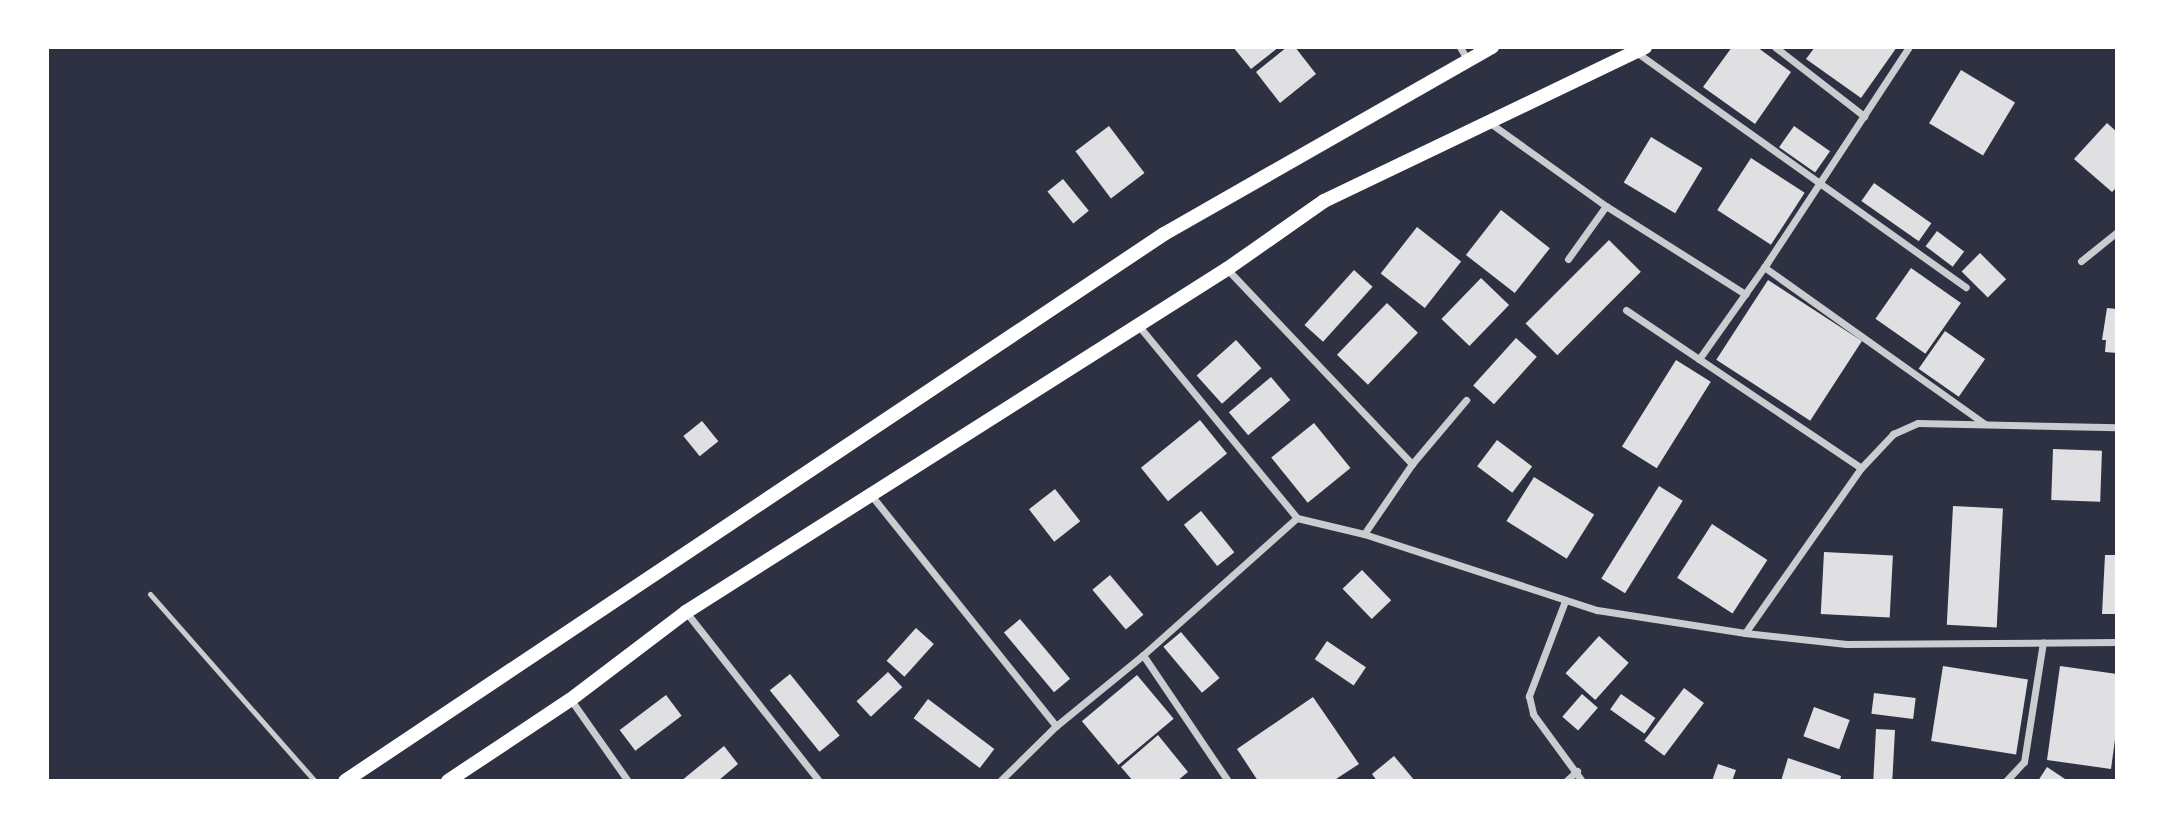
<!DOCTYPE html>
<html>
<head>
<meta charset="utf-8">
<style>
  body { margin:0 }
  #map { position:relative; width:2164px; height:828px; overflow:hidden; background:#2d3142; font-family:Helvetica,sans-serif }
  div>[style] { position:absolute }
  .building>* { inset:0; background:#e0e0e3; transform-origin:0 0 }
  .service>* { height:5px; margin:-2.5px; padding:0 2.5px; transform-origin:2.5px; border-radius:2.5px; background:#caccd0 }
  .minor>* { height:7px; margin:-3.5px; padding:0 3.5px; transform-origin:3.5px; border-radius:3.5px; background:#caccd0 }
  .secondary>* { height:14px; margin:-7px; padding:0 7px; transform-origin:7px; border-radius:7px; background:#fff }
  span { translate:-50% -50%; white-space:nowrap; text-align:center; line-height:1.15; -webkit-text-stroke:5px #fff; paint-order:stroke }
  .frame { position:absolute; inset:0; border:49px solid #fff; pointer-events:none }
</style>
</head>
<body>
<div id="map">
  <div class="building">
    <div style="clip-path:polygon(1233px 47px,1279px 47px,1251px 69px)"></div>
    <div style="clip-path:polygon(1287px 47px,1295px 47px,1316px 74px,1280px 103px,1256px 72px)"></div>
    <div style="clip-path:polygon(1732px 47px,1757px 47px,1791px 72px,1755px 124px,1703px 87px)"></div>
    <div style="clip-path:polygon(1815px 47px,1897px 47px,1861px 98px,1806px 59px)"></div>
    <div style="left:1961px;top:70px;width:63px;height:62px;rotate:31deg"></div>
    <div style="clip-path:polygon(2107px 123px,2117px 132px,2117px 187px,2112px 192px,2074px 159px)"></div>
    <div style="left:1109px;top:126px;width:59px;height:42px;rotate:53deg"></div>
    <div style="left:1794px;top:126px;width:44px;height:26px;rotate:35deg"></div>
    <div style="left:1651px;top:137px;width:60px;height:53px;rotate:31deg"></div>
    <div style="left:1751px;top:158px;width:64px;height:62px;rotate:33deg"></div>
    <div style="left:1063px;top:179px;width:41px;height:20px;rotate:51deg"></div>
    <div style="left:1874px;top:183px;width:70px;height:22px;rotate:35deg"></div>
    <div style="left:1501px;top:210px;width:62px;height:57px;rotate:38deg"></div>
    <div style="left:1417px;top:227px;width:56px;height:59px;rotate:38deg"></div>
    <div style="left:1937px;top:231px;width:34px;height:19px;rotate:37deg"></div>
    <div style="left:1609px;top:240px;width:45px;height:118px;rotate:45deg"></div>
    <div style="left:1980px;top:253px;width:37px;height:26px;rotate:45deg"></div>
    <div style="left:1911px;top:268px;width:61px;height:62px;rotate:35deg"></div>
    <div style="left:1354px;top:270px;width:25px;height:74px;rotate:42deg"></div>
    <div style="left:1481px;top:278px;width:39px;height:57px;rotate:44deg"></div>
    <div style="left:1768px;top:280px;width:112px;height:95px;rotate:33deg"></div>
    <div style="left:1387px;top:303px;width:43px;height:72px;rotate:44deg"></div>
    <div style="clip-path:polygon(2107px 308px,2117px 309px,2117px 353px,2105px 352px,2106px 340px,2102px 340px)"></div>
    <div style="left:1945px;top:331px;width:49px;height:46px;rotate:35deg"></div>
    <div style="left:1516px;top:338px;width:28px;height:64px;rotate:42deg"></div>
    <div style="left:1236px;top:340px;width:38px;height:53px;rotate:48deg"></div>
    <div style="left:1676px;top:360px;width:41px;height:102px;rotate:32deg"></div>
    <div style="left:1271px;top:377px;width:30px;height:55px;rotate:50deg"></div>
    <div style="left:1200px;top:420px;width:43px;height:76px;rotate:51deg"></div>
    <div style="left:702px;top:421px;width:26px;height:24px;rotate:51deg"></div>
    <div style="left:1314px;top:423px;width:58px;height:55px;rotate:51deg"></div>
    <div style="left:1497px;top:440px;width:44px;height:33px;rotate:37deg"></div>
    <div style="left:2053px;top:449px;width:49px;height:51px;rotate:2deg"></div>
    <div style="left:1534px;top:477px;width:71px;height:52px;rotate:32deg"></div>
    <div style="left:1659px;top:486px;width:28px;height:109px;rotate:32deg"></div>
    <div style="left:1055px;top:489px;width:41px;height:33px;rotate:52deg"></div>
    <div style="left:1953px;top:506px;width:50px;height:119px;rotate:3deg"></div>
    <div style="left:1201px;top:511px;width:53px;height:22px;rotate:51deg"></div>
    <div style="left:1712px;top:524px;width:66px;height:64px;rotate:33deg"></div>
    <div style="left:1824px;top:552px;width:69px;height:62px;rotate:3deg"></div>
    <div style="clip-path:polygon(2105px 555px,2117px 555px,2117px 614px,2102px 614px)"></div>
    <div style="left:1362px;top:570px;width:42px;height:27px;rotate:46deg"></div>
    <div style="left:1110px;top:575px;width:52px;height:23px;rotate:50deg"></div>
    <div style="left:1020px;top:619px;width:78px;height:21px;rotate:50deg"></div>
    <div style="left:916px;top:628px;width:24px;height:44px;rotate:42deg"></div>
    <div style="left:1181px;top:632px;width:60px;height:23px;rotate:50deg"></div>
    <div style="left:1599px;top:636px;width:40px;height:50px;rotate:42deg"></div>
    <div style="left:1327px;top:641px;width:47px;height:22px;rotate:34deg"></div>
    <div style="left:1943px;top:666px;width:86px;height:76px;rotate:9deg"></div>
    <div style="clip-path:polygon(2060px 666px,2117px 674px,2117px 725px,2111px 769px,2047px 760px)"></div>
    <div style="left:888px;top:672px;width:21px;height:43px;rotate:47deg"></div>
    <div style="left:790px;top:674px;width:79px;height:26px;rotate:51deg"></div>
    <div style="left:1137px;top:675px;width:57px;height:72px;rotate:50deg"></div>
    <div style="left:1684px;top:688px;width:25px;height:66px;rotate:37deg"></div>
    <div style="left:1874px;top:693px;width:42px;height:21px;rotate:7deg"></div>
    <div style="left:1582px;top:694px;width:21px;height:30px;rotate:41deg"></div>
    <div style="left:1621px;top:694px;width:42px;height:19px;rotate:35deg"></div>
    <div style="left:666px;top:695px;width:26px;height:58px;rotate:53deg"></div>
    <div style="clip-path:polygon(1313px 697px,1359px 764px,1333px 781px,1258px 781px,1237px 749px)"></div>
    <div style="left:928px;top:699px;width:83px;height:24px;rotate:37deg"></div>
    <div style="left:1814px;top:707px;width:38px;height:31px;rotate:20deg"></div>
    <div style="left:1876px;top:729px;width:19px;height:52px;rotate:3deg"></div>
    <div style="clip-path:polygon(1158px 735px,1188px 772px,1177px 781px,1133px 781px,1121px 767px)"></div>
    <div style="clip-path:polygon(724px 746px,738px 764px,718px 781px,681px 781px)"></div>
    <div style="clip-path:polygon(1394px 756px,1415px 781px,1377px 781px,1372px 774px)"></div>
    <div style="clip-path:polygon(1788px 758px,1841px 776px,1840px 781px,1781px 781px)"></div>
    <div style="clip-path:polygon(1718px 764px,1736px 770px,1732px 781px,1712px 781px)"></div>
    <div style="clip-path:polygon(2047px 767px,2068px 781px,2038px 781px)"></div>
  </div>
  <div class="service">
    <div style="left:150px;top:594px;width:249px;rotate:48.6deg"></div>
  </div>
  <div class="minor">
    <div style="left:1460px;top:47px;width:14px;rotate:60deg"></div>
    <div style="left:1775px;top:47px;width:113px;rotate:37.8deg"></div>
    <div style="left:1636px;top:52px;width:405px;rotate:35.5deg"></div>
    <div style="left:1490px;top:123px;width:143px;rotate:35.6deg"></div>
    <div style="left:1606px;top:206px;width:165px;rotate:32.3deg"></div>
    <div style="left:1568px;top:259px;width:65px;rotate:-54.4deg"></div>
    <div style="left:2081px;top:261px;width:46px;rotate:-38.9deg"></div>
    <div style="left:1764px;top:267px;width:271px;rotate:35.4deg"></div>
    <div style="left:1227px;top:269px;width:269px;rotate:46.5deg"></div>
    <div style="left:1412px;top:464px;width:85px;rotate:124.4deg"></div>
    <div style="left:1626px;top:310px;width:88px;rotate:33.9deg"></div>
    <div style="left:1699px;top:359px;width:118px;rotate:-54.7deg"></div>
    <div style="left:1767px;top:263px;width:258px;rotate:-56.7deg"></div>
    <div style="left:1138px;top:325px;width:250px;rotate:50.5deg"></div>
    <div style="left:1297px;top:518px;width:69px;rotate:13.4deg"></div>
    <div style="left:1364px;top:534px;width:245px;rotate:18.1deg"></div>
    <div style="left:1597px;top:610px;width:150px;rotate:8.8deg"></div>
    <div style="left:1745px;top:633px;width:102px;rotate:6.2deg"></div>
    <div style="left:1846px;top:644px;width:271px;rotate:-0.4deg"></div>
    <div style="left:1699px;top:359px;width:195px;rotate:33.9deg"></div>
    <div style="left:1412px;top:464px;width:84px;rotate:-49.8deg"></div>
    <div style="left:871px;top:495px;width:296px;rotate:51.3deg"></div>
    <div style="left:1565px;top:601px;width:102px;rotate:110.8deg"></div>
    <div style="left:1529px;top:696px;width:18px;rotate:77deg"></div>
    <div style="left:1533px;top:714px;width:83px;rotate:53.8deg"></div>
    <div style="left:686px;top:612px;width:215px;rotate:51.8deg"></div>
    <div style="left:1745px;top:633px;width:202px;rotate:-54.9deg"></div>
    <div style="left:1861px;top:468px;width:47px;rotate:-46.7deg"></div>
    <div style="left:1893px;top:434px;width:27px;rotate:-24deg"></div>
    <div style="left:1918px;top:423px;width:199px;rotate:1.2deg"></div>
    <div style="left:1143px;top:655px;width:152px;rotate:56deg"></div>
    <div style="left:571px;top:700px;width:99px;rotate:54.9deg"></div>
    <div style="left:1000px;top:781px;width:78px;rotate:-44.5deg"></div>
    <div style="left:1056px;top:726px;width:112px;rotate:-39.2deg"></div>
    <div style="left:1143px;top:655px;width:206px;rotate:-41.7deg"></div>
    <div style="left:1566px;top:781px;width:15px;rotate:-42deg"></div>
    <div style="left:2006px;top:781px;width:26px;rotate:-47deg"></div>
    <div style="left:2024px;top:762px;width:121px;rotate:-81deg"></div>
  </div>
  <div class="secondary">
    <div style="left:345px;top:781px;width:985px;rotate:-33.74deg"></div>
    <div style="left:1164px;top:234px;width:378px;rotate:-29.7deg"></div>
    <div style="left:448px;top:781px;width:146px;rotate:-33.6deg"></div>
    <div style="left:570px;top:700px;width:146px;rotate:-37.2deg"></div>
    <div style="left:686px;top:612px;width:641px;rotate:-32.38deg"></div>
    <div style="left:1227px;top:269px;width:118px;rotate:-35deg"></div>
    <div style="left:1324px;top:201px;width:356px;rotate:-25.6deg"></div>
  </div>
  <div class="frame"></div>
</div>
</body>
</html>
